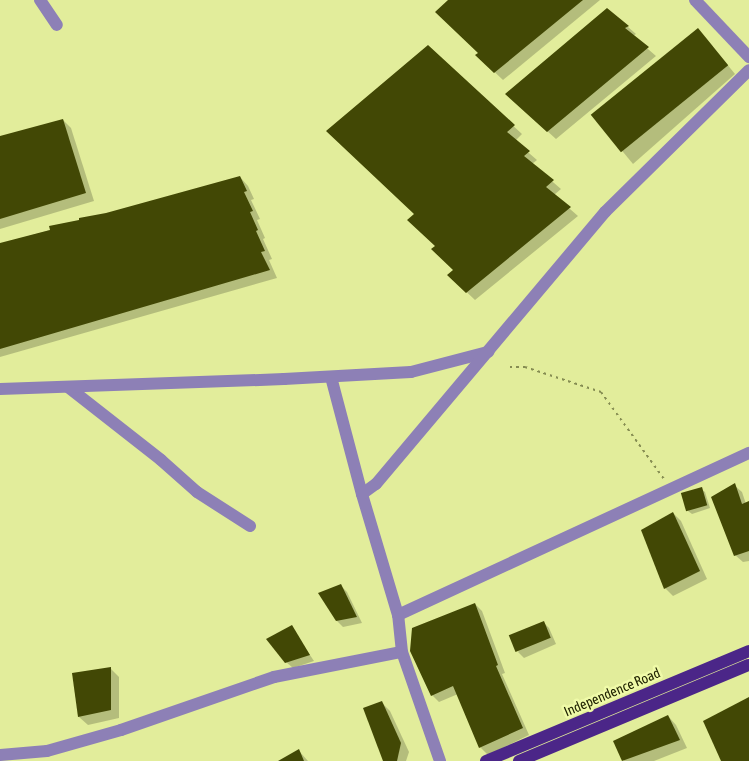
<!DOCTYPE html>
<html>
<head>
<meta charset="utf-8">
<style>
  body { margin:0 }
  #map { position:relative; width:749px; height:761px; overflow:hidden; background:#e2ed9b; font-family:"Asap Condensed",sans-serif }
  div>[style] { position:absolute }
  .shadow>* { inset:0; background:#0003 }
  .building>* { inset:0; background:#424805; transform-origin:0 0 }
  .path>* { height:2px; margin-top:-1px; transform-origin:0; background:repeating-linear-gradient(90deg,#868d52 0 2.5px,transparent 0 6.5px) }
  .minor>* { height:12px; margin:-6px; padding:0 6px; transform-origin:6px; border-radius:6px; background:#8d80b6 }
  .major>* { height:12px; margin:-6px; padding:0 6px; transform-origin:6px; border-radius:6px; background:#4b2688 }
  span { translate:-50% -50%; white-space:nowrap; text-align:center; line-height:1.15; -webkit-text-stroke:5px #effaa8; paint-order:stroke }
  .street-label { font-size:14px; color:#202302 }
</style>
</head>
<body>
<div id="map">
  <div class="shadow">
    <div style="clip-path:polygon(450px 0,600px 0,503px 80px,485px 63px)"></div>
    <div style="clip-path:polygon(607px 9px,628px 27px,636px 34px,633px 36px,656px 56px,556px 139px,515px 102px)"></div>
    <div style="clip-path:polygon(705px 37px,735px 74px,633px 164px,595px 118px)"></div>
    <div style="clip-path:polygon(428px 46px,522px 134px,515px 141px,537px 160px,532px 164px,561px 189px,554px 195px,578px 216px,475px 300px,457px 283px,455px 271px,416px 214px)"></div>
    <div style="clip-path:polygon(63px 120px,71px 128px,94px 201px,0 229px,0 138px)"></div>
    <div style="clip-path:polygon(240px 177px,248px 186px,254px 199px,251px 200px,260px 219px,257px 220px,265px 238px,263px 239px,272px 259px,269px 260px,277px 278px,0 357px,0 244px)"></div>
    <div style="clip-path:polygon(734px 485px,742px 492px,746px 504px,749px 503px,749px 561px,743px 562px,735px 555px)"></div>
    <div style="clip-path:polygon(701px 489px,705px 492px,710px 508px,692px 514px,688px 511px)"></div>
    <div style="clip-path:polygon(673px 513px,681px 521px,707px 579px,673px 596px,665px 588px)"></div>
    <div style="clip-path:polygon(341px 586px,347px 592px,362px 623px,343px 627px,337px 621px)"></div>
    <div style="clip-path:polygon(475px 604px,482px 611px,505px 673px,502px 674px,529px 735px,488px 755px,480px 747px,458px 694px,439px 702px,432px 695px)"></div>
    <div style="clip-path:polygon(543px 622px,549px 628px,556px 644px,524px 658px,518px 652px)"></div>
    <div style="clip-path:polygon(291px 627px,314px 661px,293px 668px,286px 662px)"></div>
    <div style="clip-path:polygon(111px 669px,119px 677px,119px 718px,88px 725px,79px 717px)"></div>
    <div style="clip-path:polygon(382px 703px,390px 711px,409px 752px,406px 761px,385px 761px)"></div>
    <div style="clip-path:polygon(668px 716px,676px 725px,687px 748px,654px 761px,624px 761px,614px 741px)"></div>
    <div style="clip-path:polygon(299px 751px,308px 761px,281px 761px)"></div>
  </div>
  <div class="building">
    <div style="clip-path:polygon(448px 0,583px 0,494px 73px,475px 55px,478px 53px,435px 12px)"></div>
    <div style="clip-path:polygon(607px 8px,629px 26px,625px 28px,649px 47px,547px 132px,505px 94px)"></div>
    <div style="left:698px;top:28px;width:48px;height:138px;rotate:51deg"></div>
    <div style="clip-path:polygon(428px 45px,515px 125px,507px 132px,530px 151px,524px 156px,554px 180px,546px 187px,571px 207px,466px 293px,447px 275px,453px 270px,431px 249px,435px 246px,407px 220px,414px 214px,326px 131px)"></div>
    <div style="clip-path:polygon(63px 119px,86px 193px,0 219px,0 136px)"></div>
    <div style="clip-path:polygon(240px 176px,247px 191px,244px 192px,253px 211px,250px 212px,258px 230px,256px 231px,265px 251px,261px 252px,270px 270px,0 349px,0 243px,50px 230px,49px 226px,79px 220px,79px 218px,106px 213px)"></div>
    <div style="clip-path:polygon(735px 483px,742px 504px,749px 501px,749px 551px,734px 556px,711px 497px)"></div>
    <div style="left:702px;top:487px;width:19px;height:22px;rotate:74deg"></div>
    <div style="clip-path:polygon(673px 512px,700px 571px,664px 589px,641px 530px)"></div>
    <div style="clip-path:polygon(341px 584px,357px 617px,336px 621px,318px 593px)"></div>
    <div style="clip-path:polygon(475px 603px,498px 665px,496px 666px,523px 728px,479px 748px,453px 686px,431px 696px,410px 651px,412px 628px)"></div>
    <div style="left:544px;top:621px;width:18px;height:38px;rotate:68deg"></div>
    <div style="clip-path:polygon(292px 625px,310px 655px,285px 663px,266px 639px)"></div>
    <div style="clip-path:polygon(111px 667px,111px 710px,78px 717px,72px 673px)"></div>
    <div style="clip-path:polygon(749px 697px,749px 761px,721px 761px,703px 721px)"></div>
    <div style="clip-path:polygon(382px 701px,401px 743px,397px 761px,383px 761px,363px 708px)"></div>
    <div style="clip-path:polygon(668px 715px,680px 740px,622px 761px,613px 741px)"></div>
    <div style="clip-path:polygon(299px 749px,304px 761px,278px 761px)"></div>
  </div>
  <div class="path">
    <div style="left:510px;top:367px;width:15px"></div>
    <div style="left:525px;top:367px;width:80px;rotate:18.2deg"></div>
    <div style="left:601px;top:392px;width:107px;rotate:54.1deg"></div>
  </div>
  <div class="minor">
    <div style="left:40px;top:0;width:30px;rotate:56deg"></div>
    <div style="left:695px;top:0;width:79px;rotate:46.5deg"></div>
    <div style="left:331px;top:377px;width:121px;rotate:75.2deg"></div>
    <div style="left:68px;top:387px;width:118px;rotate:38.1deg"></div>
    <div style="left:161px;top:460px;width:48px;rotate:41.6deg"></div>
    <div style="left:197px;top:492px;width:63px;rotate:32.7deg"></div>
    <div style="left:0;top:389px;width:284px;rotate:-2deg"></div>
    <div style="left:284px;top:379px;width:127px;rotate:-3.2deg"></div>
    <div style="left:411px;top:372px;width:80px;rotate:-14.6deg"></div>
    <div style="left:398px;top:615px;width:387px;rotate:-24.8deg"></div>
    <div style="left:0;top:755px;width:47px;rotate:-4.9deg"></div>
    <div style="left:47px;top:751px;width:77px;rotate:-15.8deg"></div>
    <div style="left:121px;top:730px;width:162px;rotate:-19.1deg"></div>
    <div style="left:274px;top:677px;width:130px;rotate:-11.1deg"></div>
    <div style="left:440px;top:761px;width:115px;rotate:-109.2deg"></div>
    <div style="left:402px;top:652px;width:37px;rotate:-96deg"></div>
    <div style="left:398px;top:615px;width:126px;rotate:-106.6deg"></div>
    <div style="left:362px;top:494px;width:17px;rotate:-36deg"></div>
    <div style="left:376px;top:484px;width:356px;rotate:-49.9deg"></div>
    <div style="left:605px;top:212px;width:202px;rotate:-44.6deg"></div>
  </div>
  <div class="major">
    <div style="left:486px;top:761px;width:285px;rotate:-22.7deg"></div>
    <div style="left:519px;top:761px;width:249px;rotate:-22.7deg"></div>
  </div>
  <div class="street-label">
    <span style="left:612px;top:692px;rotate:-23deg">Independence Road</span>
  </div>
</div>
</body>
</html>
